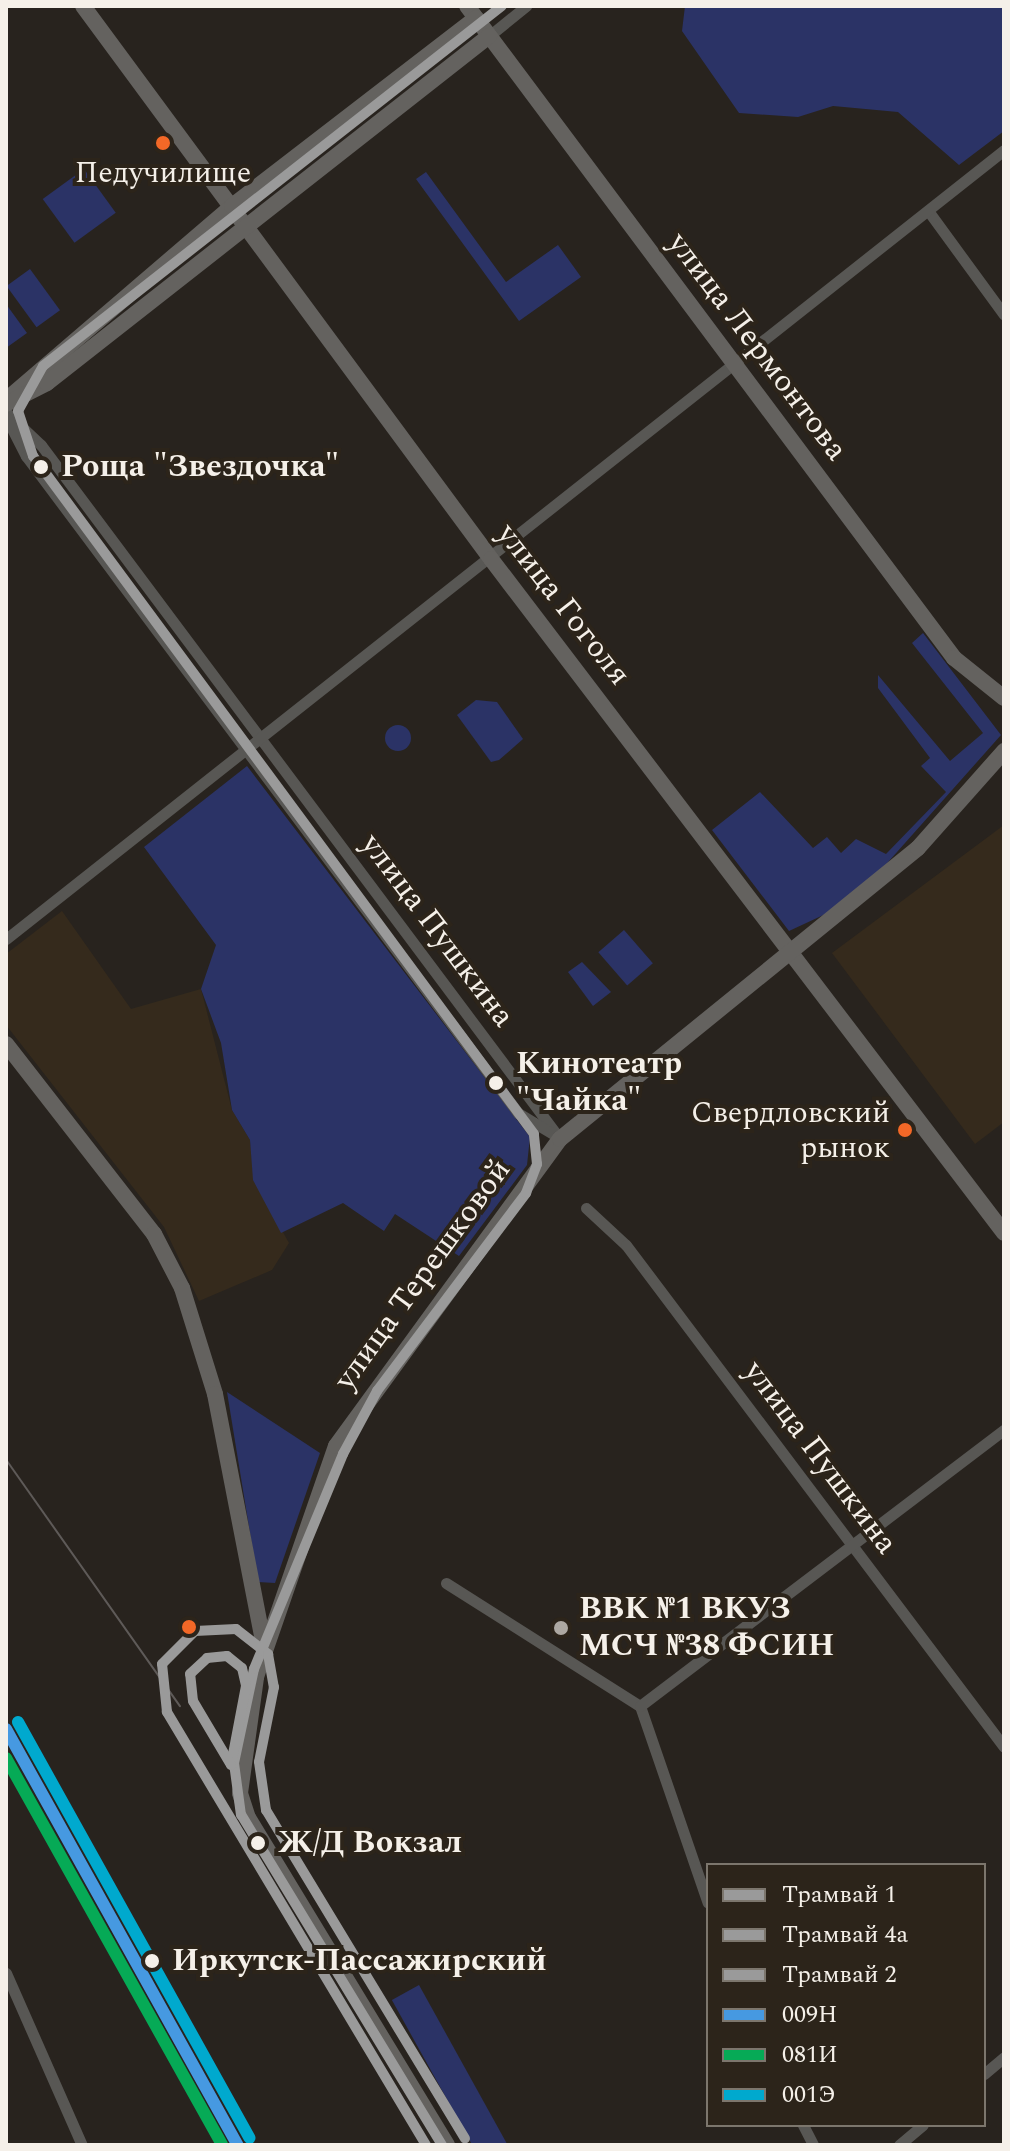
<!DOCTYPE html>
<html>
<head>
<meta charset="utf-8">
<style>
  body { margin:0 }
  #map { position:relative; width:1010px; height:2151px; overflow:hidden; background:#28231e; font-family:Spectral,serif }
  div>[style] { position:absolute }
  .built>* { inset:0; background:#352a1c }
  .green>* { inset:0; background:#2b3366; transform-origin:0 0 }
  .round { border-radius:50% }
  .street>* { height:11px; margin:-5.5px; padding:0 5.5px; transform-origin:5.5px; border-radius:5.5px; background:#585754 }
  .secondary>* { height:16px; margin:-8px; padding:0 8px; transform-origin:8px; border-radius:8px; background:#64625f }
  .tram>* { height:2px; margin:-1px; padding:0 1px; transform-origin:1px; border-radius:1px; background:#5e5a58 }
  .rail>* { height:4px; margin-top:-2px; transform-origin:0; background:repeating-linear-gradient(90deg,#5e5a58 0 12px,transparent 0 18px) }
  .rail-1>* { height:12px; margin:-6px; padding:0 6px; transform-origin:6px; border-radius:6px; background:#4699e1 }
  .rail-2>* { height:12px; margin:-6px; padding:0 6px; transform-origin:6px; border-radius:6px; background:#06aa56 }
  .rail-3>* { height:12px; margin:-6px; padding:0 6px; transform-origin:6px; border-radius:6px; background:#00a9ce }
  .tram-1>* { height:10px; margin:-5px; padding:0 5px; transform-origin:5px; border-radius:5px; background:#9a9a9a }
  .tram-2>* { height:10px; margin:-5px; padding:0 5px; transform-origin:5px; border-radius:5px; background:#9a9a9a }
  .tram-3>* { height:10px; margin:-5px; padding:0 5px; transform-origin:5px; border-radius:5px; background:#9a9a9a }
  .dots>* { width:22px; height:22px; translate:-50% -50%; box-sizing:border-box; border:4px solid #2c241a; border-radius:50% }
  span { translate:-50% -50%; white-space:nowrap; text-align:center; line-height:1.15; -webkit-text-stroke:8px #2c241a; paint-order:stroke }
  .bus-label { font-size:30px; color:#f5f0e9 }
  .right { translate:-100% -50%; text-align:right }
  .street-label { font-size:32px; color:#f5f0e9 }
  .stop-label { font-size:32px; color:#f5f0e9; font-weight:700 }
  .left { translate:0 -50%; text-align:left }
  .poi-label { font-size:32px; color:#f5f0e9; font-weight:700 }
  .frame { position:absolute; inset:0; border:8px solid #f5f0e9; pointer-events:none }
  .legend { position:absolute; left:706px; top:1863px; width:280px; height:264px; box-sizing:border-box; background:#2c241a; border:2px solid #7c766d; margin:0; padding:10px 14px; list-style:none; font-size:24px; color:#f5f0e9 }
  .legend li { display:flex; align-items:center; gap:16px; height:40px }
  .legend b { width:40px; border:2px solid #7c766d }
</style>
</head>
<body>
<div id="map">
  <div class="built">
    <div style="clip-path:polygon(1004px 825px,1004px 1122px,975px 1144px,832px 953px)"></div>
    <div style="clip-path:polygon(62px 911px,131px 1009px,201px 989px,232px 1110px,250px 1140px,254px 1180px,289px 1243px,272px 1270px,199px 1301px,164px 1227px,6px 1025px,6px 954px)"></div>
  </div>
  <div class="green">
    <div style="clip-path:polygon(685px 6px,1004px 6px,1004px 131px,959px 165px,898px 112px,833px 106px,798px 117px,739px 113px,682px 31px)"></div>
    <div style="left:84px;top:169px;width:54px;height:51px;rotate:54deg"></div>
    <div style="clip-path:polygon(426px 172px,506px 282px,558px 245px,581px 277px,519px 321px,416px 179px)"></div>
    <div style="left:30px;top:269px;width:51px;height:29px;rotate:54deg"></div>
    <div style="clip-path:polygon(6px 304px,27px 333px,6px 348px)"></div>
    <div style="clip-path:polygon(923px 633px,1001px 735px,881px 870px,832px 911px,789px 931px,712px 830px,760px 792px,813px 848px,827px 837px,841px 853px,856px 839px,886px 854px,946px 792px,921px 766px,930px 758px,878px 688px,878px 675px,950px 761px,983px 733px,912px 643px)"></div>
    <div style="clip-path:polygon(476px 700px,497px 702px,523px 739px,499px 760px,491px 762px,457px 715px)"></div>
    <div class="round" style="left:385px;top:725px;width:26px;height:26px"></div>
    <div style="clip-path:polygon(247px 766px,530px 1137px,527px 1165px,459px 1256px,395px 1214px,384px 1231px,343px 1203px,281px 1233px,253px 1180px,250px 1140px,232px 1110px,221px 1043px,201px 989px,216px 945px,144px 847px)"></div>
    <div style="left:624px;top:930px;width:44px;height:34px;rotate:49deg"></div>
    <div style="clip-path:polygon(582px 962px,611px 992px,593px 1006px,568px 972px)"></div>
    <div style="clip-path:polygon(227px 1392px,320px 1453px,275px 1583px,258px 1582px)"></div>
    <div style="left:419px;top:1985px;width:184px;height:31px;rotate:61deg"></div>
  </div>
  <div class="street">
    <div style="left:489px;top:36px;width:48px;rotate:-39deg"></div>
    <div style="left:929px;top:212px;width:127px;rotate:53.9deg"></div>
    <div style="left:6px;top:412px;width:48px;rotate:43.3deg"></div>
    <div style="left:41px;top:445px;width:867px;rotate:53.21deg"></div>
    <div style="left:6px;top:417px;width:44px;rotate:62.9deg"></div>
    <div style="left:26px;top:456px;width:821px;rotate:53.17deg"></div>
    <div style="left:518px;top:1113px;width:41px;rotate:31deg"></div>
    <div style="left:6px;top:939px;width:1272px;rotate:-38.33deg"></div>
    <div style="left:586px;top:1208px;width:54px;rotate:42.8deg"></div>
    <div style="left:626px;top:1245px;width:628px;rotate:53.02deg"></div>
    <div style="left:446px;top:1583px;width:230px;rotate:32.4deg"></div>
    <div style="left:640px;top:1706px;width:208px;rotate:71deg"></div>
    <div style="left:640px;top:1706px;width:457px;rotate:-37.2deg"></div>
    <div style="left:6px;top:1973px;width:188px;rotate:66.2deg"></div>
    <div style="left:984px;top:2074px;width:26px;rotate:-40deg"></div>
    <div style="left:803px;top:2125px;width:22px;rotate:63deg"></div>
    <div style="left:899px;top:2145px;width:31px;rotate:-40deg"></div>
  </div>
  <div class="secondary">
    <div style="left:83px;top:6px;width:687px;rotate:53.58deg"></div>
    <div style="left:491px;top:559px;width:847px;rotate:52.72deg"></div>
    <div style="left:467px;top:6px;width:814px;rotate:53.24deg"></div>
    <div style="left:954px;top:658px;width:64px;rotate:38.7deg"></div>
    <div style="left:6px;top:400px;width:298px;rotate:-40.6deg"></div>
    <div style="left:232px;top:206px;width:308px;rotate:-37.6deg"></div>
    <div style="left:6px;top:404px;width:46px;rotate:-27.1deg"></div>
    <div style="left:47px;top:383px;width:562px;rotate:-38.13deg"></div>
    <div style="left:6px;top:1044px;width:241px;rotate:52.1deg"></div>
    <div style="left:154px;top:1234px;width:61px;rotate:62.6deg"></div>
    <div style="left:182px;top:1288px;width:111px;rotate:72.7deg"></div>
    <div style="left:215px;top:1394px;width:262px;rotate:79deg"></div>
    <div style="left:447px;top:2145px;width:383px;rotate:-121.3deg"></div>
    <div style="left:248px;top:1818px;width:26px;rotate:-108deg"></div>
    <div style="left:240px;top:1793px;width:117px;rotate:-82.1deg"></div>
    <div style="left:256px;top:1677px;width:244px;rotate:-70.9deg"></div>
    <div style="left:336px;top:1446px;width:380px;rotate:-53.9deg"></div>
    <div style="left:560px;top:1139px;width:461px;rotate:-39.1deg"></div>
    <div style="left:918px;top:848px;width:130px;rotate:-48.4deg"></div>
  </div>
  <div class="tram">
    <div style="left:7px;top:1461px;width:300px;rotate:54.8deg"></div>
  </div>
  <div class="rail">
    <div style="left:6px;top:1460px;width:1px;rotate:45deg"></div>
  </div>
  <div class="rail-1">
    <div style="left:6px;top:1729px;width:476px;rotate:60.9deg"></div>
  </div>
  <div class="rail-2">
    <div style="left:6px;top:1758px;width:443px;rotate:60.8deg"></div>
  </div>
  <div class="rail-3">
    <div style="left:18px;top:1722px;width:476px;rotate:60.9deg"></div>
  </div>
  <div class="tram-1">
    <div style="left:442px;top:2145px;width:386px;rotate:-121.3deg"></div>
    <div style="left:241px;top:1815px;width:52px;rotate:-97.7deg"></div>
    <div style="left:234px;top:1763px;width:96px;rotate:-78deg"></div>
    <div style="left:254px;top:1669px;width:233px;rotate:-67.5deg"></div>
    <div style="left:343px;top:1454px;width:72px;rotate:-61.6deg"></div>
    <div style="left:377px;top:1391px;width:248px;rotate:-53deg"></div>
    <div style="left:526px;top:1193px;width:31px;rotate:-69deg"></div>
    <div style="left:537px;top:1164px;width:30px;rotate:-96deg"></div>
    <div style="left:534px;top:1134px;width:843px;rotate:-126.46deg"></div>
    <div style="left:33px;top:456px;width:47px;rotate:-108.4deg"></div>
    <div style="left:18px;top:411px;width:51px;rotate:-60.9deg"></div>
    <div style="left:43px;top:366px;width:583px;rotate:-38.11deg"></div>
  </div>
  <div class="tram-2">
    <div style="left:227px;top:1656px;width:19px;rotate:39deg"></div>
    <div style="left:242px;top:1668px;width:18px;rotate:77deg"></div>
    <div style="left:246px;top:1686px;width:80px;rotate:100.8deg"></div>
    <div style="left:231px;top:1765px;width:74px;rotate:-120.7deg"></div>
    <div style="left:193px;top:1701px;width:27px;rotate:-96deg"></div>
    <div style="left:190px;top:1674px;width:23px;rotate:-43deg"></div>
    <div style="left:207px;top:1658px;width:20px;rotate:-6deg"></div>
  </div>
  <div class="tram-3">
    <div style="left:426px;top:2145px;width:505px;rotate:-120.89deg"></div>
    <div style="left:167px;top:1712px;width:48px;rotate:-95.9deg"></div>
    <div style="left:162px;top:1664px;width:47px;rotate:-45deg"></div>
    <div style="left:195px;top:1631px;width:41px;rotate:-2.8deg"></div>
    <div style="left:236px;top:1629px;width:41px;rotate:38deg"></div>
    <div style="left:268px;top:1654px;width:34px;rotate:80deg"></div>
    <div style="left:274px;top:1687px;width:76px;rotate:101.3deg"></div>
    <div style="left:259px;top:1762px;width:49px;rotate:81.7deg"></div>
    <div style="left:266px;top:1810px;width:384px;rotate:58.8deg"></div>
  </div>
  <div class="dots">
    <div style="left:163px;top:143px;background:#f36827"></div>
    <div style="left:41px;top:467px;background:#f5f0e9"></div>
    <div style="left:496px;top:1083px;background:#f5f0e9"></div>
    <div style="left:905px;top:1130px;background:#f36827"></div>
    <div style="left:189px;top:1627px;background:#f36827"></div>
    <div style="left:561px;top:1628px;background:#ada8a2"></div>
    <div style="left:258px;top:1843px;background:#f5f0e9"></div>
    <div style="left:152px;top:1961px;background:#f5f0e9"></div>
  </div>
  <div class="bus-label">
    <span style="left:163px;top:173px">Педучилище</span>
    <span class="right" style="left:890px;top:1130px">Свердловский<br>рынок</span>
  </div>
  <div class="street-label">
    <span style="left:757px;top:347px;rotate:53deg">улица Лермонтова</span>
    <span style="left:563px;top:605px;rotate:52deg">улица Гоголя</span>
    <span style="left:437px;top:931px;rotate:53deg">улица Пушкина</span>
    <span style="left:423px;top:1275px;rotate:-54deg">улица Терешковой</span>
    <span style="left:820px;top:1458px;rotate:53deg">улица Пушкина</span>
  </div>
  <div class="stop-label">
    <span class="left" style="left:61px;top:467px">Роща "Звездочка"</span>
    <span class="left" style="left:516px;top:1083px">Кинотеатр<br>"Чайка"</span>
    <span class="left" style="left:278px;top:1843px">Ж/Д Вокзал</span>
    <span class="left" style="left:172px;top:1961px">Иркутск-Пассажирский</span>
  </div>
  <div class="poi-label">
    <span class="left" style="left:579px;top:1628px">ВВК №1 ВКУЗ<br>МСЧ №38 ФСИН</span>
  </div>
  <div class="frame"></div>
  <ul class="legend">
  <li><b style="height:10px;background:#9a9a9a"></b>Трамвай 1</li>
  <li><b style="height:10px;background:#9a9a9a"></b>Трамвай 4a</li>
  <li><b style="height:10px;background:#9a9a9a"></b>Трамвай 2</li>
  <li><b style="height:10px;background:#4699e1"></b>009Н</li>
  <li><b style="height:10px;background:#06aa56"></b>081И</li>
  <li><b style="height:10px;background:#00a9ce"></b>001Э</li>
  </ul>
</div>
</body>
</html>
